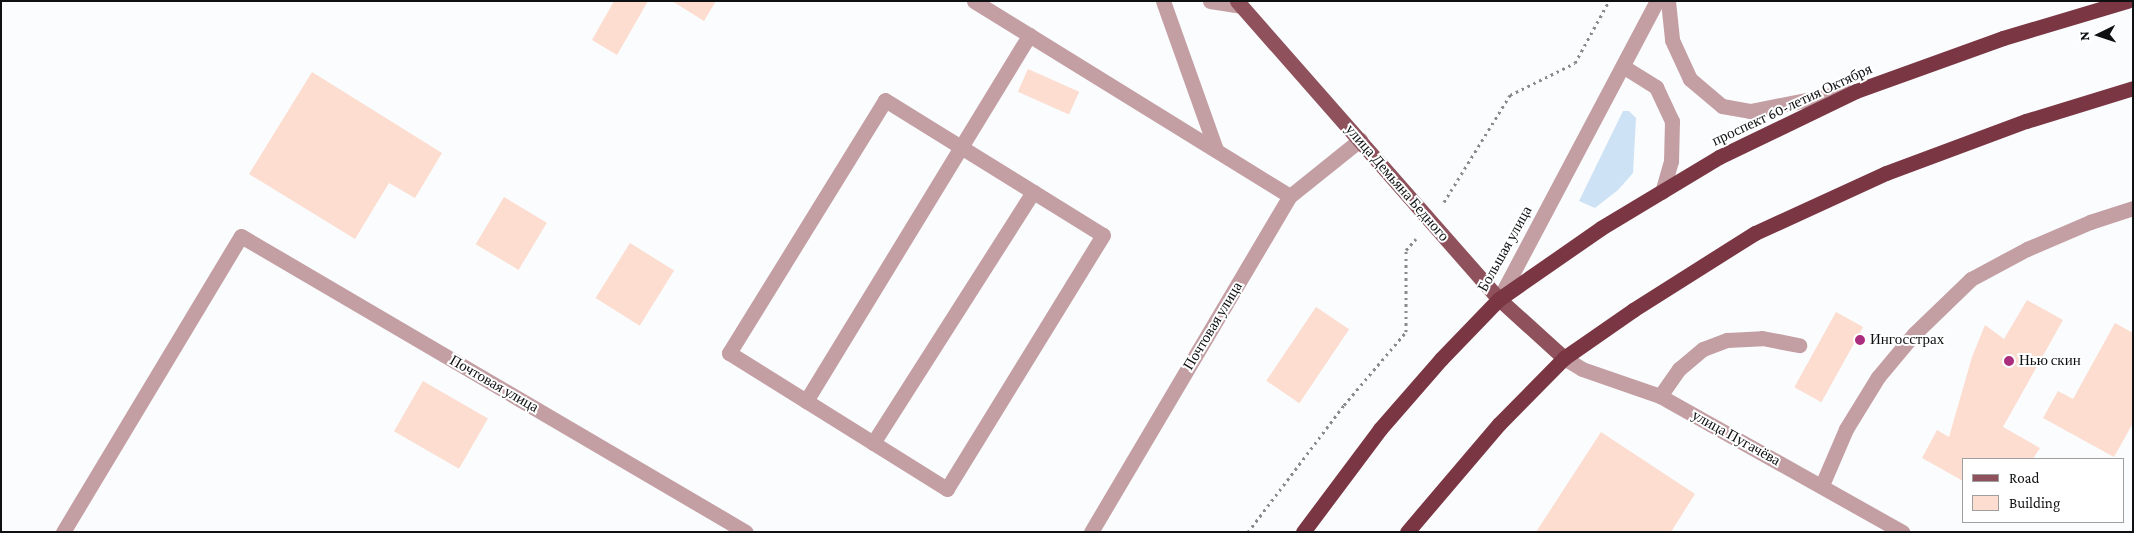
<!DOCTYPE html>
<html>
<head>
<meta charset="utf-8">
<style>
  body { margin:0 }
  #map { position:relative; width:2134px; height:533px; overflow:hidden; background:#fafcfe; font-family:"Crimson Pro",serif }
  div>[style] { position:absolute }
  .green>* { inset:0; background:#cee2f5 }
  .building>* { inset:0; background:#fcddd0; transform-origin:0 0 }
  .path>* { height:3px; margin-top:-1.5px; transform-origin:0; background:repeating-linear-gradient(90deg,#888a8c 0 2.5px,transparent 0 6.5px) }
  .minor>* { height:15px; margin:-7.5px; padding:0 7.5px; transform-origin:7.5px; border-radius:7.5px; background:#c39fa4 }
  .major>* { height:15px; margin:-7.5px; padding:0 7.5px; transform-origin:7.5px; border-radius:7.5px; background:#8f525c }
  .highway>* { height:15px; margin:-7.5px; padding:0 7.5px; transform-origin:7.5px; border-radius:7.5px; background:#7b3643 }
  .dots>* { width:14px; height:14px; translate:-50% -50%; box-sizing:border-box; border:2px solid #fff; border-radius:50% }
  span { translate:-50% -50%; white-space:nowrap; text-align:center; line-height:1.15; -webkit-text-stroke:4px #fff; paint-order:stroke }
  .street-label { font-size:15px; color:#0e1012 }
  .poi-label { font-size:15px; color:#0e1012 }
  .left { translate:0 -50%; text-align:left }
  .frame { position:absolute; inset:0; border:2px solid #0e1012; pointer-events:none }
  .legend { position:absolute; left:1962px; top:458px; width:162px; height:65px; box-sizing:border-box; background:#fff; border:1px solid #9f9fa0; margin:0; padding:6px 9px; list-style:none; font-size:15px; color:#0e1012 }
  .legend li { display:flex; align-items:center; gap:10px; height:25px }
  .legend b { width:25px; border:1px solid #9f9fa0 }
  .north { position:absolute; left:2074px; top:10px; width:50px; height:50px; -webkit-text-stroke:4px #fff; paint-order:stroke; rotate:266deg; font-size:14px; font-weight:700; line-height:20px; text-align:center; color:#0e1012 }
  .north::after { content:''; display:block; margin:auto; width:18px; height:22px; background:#0e1012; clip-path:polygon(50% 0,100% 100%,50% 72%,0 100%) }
</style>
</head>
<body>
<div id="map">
  <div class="green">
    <div style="clip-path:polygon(1623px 111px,1629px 111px,1636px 118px,1633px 173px,1618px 190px,1595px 208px,1579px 201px)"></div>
  </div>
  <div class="building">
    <div style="clip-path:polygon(614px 1px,648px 1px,617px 55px,592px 40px)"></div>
    <div style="clip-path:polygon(672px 1px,716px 1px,704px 21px)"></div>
    <div style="left:1028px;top:69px;width:56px;height:25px;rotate:24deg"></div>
    <div style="clip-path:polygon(312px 72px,442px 153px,415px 198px,389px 183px,355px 239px,249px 174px)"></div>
    <div style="left:504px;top:197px;width:50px;height:55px;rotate:31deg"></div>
    <div style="left:630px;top:243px;width:52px;height:65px;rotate:32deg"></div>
    <div style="clip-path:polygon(2027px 300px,2063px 320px,2003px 427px,2040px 448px,2033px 459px,1963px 459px,1963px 481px,1922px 458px,1937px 430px,1949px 437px,1972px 357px,1985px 325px,2004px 339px)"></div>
    <div style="left:1316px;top:307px;width:40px;height:89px;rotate:34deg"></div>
    <div style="left:1836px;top:312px;width:31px;height:86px;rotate:29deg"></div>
    <div style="clip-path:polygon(2115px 323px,2133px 333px,2133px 423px,2114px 457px,2043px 418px,2058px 391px,2073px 399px)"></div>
    <div style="left:423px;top:381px;width:75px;height:58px;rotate:30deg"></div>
    <div style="clip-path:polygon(1601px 432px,1695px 494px,1671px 532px,1536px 532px)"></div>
  </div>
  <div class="path">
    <div style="left:1444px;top:202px;width:126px;rotate:-58.3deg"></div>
    <div style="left:1510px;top:95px;width:72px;rotate:-26.2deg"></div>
    <div style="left:1575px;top:63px;width:71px;rotate:-61.3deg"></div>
    <div style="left:1248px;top:532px;width:159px;rotate:-52.9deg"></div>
    <div style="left:1344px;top:405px;width:96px;rotate:-49.7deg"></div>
    <div style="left:1406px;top:332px;width:82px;rotate:-90deg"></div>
    <div style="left:1406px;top:250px;width:15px;rotate:-48deg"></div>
  </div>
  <div class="minor">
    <div style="left:974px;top:1px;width:371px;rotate:31.7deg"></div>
    <div style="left:1163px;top:1px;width:158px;rotate:70.4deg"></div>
    <div style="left:1210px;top:1px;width:31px;rotate:9deg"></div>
    <div style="left:1668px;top:1px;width:39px;rotate:84deg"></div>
    <div style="left:1672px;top:40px;width:43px;rotate:65.2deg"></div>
    <div style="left:1690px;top:79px;width:42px;rotate:40.2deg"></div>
    <div style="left:1722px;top:106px;width:28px;rotate:10deg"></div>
    <div style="left:1750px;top:111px;width:99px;rotate:-11.1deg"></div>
    <div style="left:1624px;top:67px;width:38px;rotate:32deg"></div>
    <div style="left:1656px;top:87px;width:38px;rotate:65deg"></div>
    <div style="left:1672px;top:121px;width:40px;rotate:91.4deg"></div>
    <div style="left:1671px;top:161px;width:32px;rotate:106deg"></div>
    <div style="left:885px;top:100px;width:256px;rotate:31.8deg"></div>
    <div style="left:1103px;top:235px;width:298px;rotate:121.6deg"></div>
    <div style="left:947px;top:489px;width:257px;rotate:-148deg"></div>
    <div style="left:729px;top:353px;width:297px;rotate:-58.3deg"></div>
    <div style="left:1499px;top:299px;width:337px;rotate:-62.1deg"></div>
    <div style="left:1564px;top:358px;width:21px;rotate:31deg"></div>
    <div style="left:1582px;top:369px;width:83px;rotate:19.1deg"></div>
    <div style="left:1660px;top:396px;width:278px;rotate:29.3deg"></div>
    <div style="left:1660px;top:396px;width:33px;rotate:-55deg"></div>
    <div style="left:1679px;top:369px;width:31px;rotate:-40deg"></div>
    <div style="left:1703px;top:349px;width:26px;rotate:-21deg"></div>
    <div style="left:1727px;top:340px;width:35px;rotate:-3deg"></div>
    <div style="left:1762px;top:338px;width:38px;rotate:11deg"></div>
    <div style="left:806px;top:401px;width:429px;rotate:-58.6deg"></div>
    <div style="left:873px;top:443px;width:298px;rotate:-57.5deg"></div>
    <div style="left:1822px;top:485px;width:61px;rotate:-66.8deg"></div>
    <div style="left:1846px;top:429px;width:61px;rotate:-58.4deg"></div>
    <div style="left:1878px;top:377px;width:56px;rotate:-50.1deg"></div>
    <div style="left:1914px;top:334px;width:79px;rotate:-44deg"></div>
    <div style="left:1971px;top:279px;width:64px;rotate:-28.2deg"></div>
    <div style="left:2027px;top:249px;width:69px;rotate:-23.2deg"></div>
    <div style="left:2090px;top:222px;width:45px;rotate:-18deg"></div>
    <div style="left:63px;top:532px;width:345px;rotate:-59deg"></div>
    <div style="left:241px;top:236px;width:585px;rotate:30.38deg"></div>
    <div style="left:1091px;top:532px;width:391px;rotate:-59.4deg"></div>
    <div style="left:1290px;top:196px;width:90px;rotate:-38.7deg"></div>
  </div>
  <div class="major">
    <div style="left:1237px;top:1px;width:397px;rotate:48.7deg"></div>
    <div style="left:1499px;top:299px;width:88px;rotate:42.2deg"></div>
  </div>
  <div class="highway">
    <div style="left:1303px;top:532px;width:129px;rotate:-53.2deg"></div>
    <div style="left:1380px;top:429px;width:93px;rotate:-48.9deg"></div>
    <div style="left:1441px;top:359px;width:83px;rotate:-46deg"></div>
    <div style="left:1499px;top:299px;width:124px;rotate:-34.8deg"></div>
    <div style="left:1601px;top:228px;width:138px;rotate:-31deg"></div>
    <div style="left:1719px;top:157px;width:152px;rotate:-25.7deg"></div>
    <div style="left:1856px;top:91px;width:156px;rotate:-19.8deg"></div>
    <div style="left:2003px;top:38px;width:129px;rotate:-16.6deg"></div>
    <div style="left:1407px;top:532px;width:142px;rotate:-49.6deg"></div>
    <div style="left:1499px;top:424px;width:93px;rotate:-45.4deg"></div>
    <div style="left:1564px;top:358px;width:84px;rotate:-34.8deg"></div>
    <div style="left:1633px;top:310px;width:144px;rotate:-32.3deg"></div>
    <div style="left:1755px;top:233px;width:144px;rotate:-24.6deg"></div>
    <div style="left:1886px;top:173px;width:149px;rotate:-20.4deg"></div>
    <div style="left:2026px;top:121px;width:112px;rotate:-17.1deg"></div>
  </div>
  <div class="dots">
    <div style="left:1860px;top:340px;background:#aa2d7e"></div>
    <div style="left:2009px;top:361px;background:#aa2d7e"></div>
  </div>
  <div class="street-label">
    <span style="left:1792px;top:105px;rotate:-25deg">проспект 60-летия Октября</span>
    <span style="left:1397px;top:183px;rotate:49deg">улица Демьяна Бедного</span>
    <span style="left:1505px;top:249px;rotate:-61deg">Большая улица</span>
    <span style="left:1213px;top:326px;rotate:-59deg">Почтовая улица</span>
    <span style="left:494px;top:384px;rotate:30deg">Почтовая улица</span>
    <span style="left:1736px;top:438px;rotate:29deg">улица Пугачёва</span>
  </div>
  <div class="poi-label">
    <span class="left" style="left:1870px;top:340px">Ингосстрах</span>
    <span class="left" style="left:2019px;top:361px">Нью скин</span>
  </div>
  <div class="frame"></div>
  <ul class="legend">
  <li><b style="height:6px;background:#8f525c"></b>Road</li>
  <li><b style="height:14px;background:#fcddd0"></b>Building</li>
  </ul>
  <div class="north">N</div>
</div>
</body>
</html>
